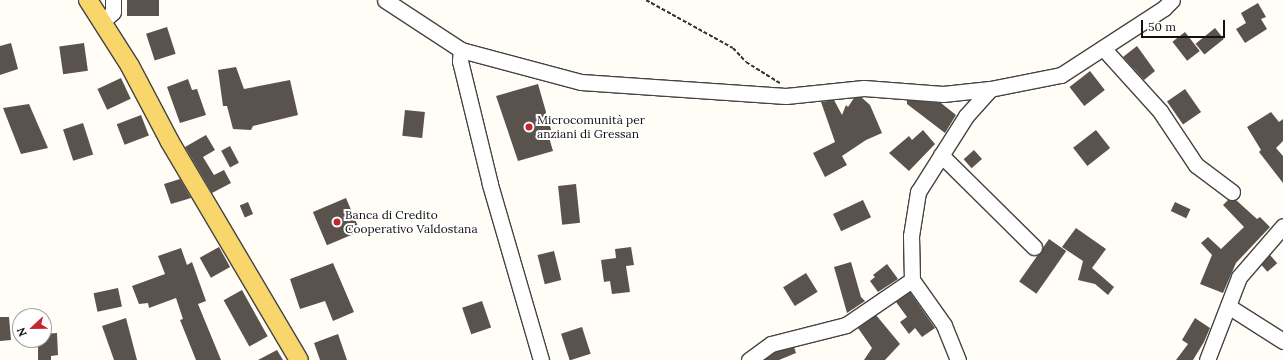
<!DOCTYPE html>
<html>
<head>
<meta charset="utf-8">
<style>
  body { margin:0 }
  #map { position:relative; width:1283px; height:360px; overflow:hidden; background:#fffdf5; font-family:Lora,serif }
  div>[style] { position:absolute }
  .building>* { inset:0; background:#5a524d; transform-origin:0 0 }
  .path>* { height:2px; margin-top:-1px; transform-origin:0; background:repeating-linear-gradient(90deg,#333 0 4px,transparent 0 6px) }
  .roads { filter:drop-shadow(1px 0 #444) drop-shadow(-1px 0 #444) drop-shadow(0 1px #444) drop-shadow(0 -1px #444) }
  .minor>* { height:15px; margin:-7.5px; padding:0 7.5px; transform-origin:7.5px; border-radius:7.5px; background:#fff }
  .major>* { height:18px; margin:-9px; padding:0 9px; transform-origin:9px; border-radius:9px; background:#f9d66b }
  .dots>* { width:11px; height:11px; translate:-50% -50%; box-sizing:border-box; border:2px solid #fff; border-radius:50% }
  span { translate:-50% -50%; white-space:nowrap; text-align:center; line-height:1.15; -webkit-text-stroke:4px #fff; paint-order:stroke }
  .poi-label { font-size:12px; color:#111 }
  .left { translate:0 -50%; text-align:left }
  .north { position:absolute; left:12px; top:308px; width:40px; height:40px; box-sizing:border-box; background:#fff; border:1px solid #a0a0a0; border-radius:50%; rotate:248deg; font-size:11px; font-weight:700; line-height:16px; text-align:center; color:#111 }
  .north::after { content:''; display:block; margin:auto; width:14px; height:18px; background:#c4262e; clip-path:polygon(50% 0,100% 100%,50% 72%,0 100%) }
  .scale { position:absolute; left:1141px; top:20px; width:84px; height:18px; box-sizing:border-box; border:2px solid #111; border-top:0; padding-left:5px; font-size:12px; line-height:14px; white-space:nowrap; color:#111; -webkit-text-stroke:3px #fff; paint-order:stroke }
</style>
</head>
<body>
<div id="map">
  <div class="building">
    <div style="left:127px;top:0;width:32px;height:16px"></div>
    <div style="clip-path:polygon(1258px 3px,1266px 17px,1261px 19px,1267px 29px,1245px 43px,1236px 29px,1246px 23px,1241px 13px)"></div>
    <div style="left:167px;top:27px;width:28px;height:22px;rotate:72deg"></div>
    <div style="left:1215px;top:28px;width:14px;height:25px;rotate:51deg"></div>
    <div style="left:1185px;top:32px;width:24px;height:16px;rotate:52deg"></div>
    <div style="clip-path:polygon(11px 43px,18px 69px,0 75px,0 46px)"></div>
    <div style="left:84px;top:43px;width:28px;height:25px;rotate:82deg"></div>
    <div style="clip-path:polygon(1137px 46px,1155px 71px,1144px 80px,1123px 57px)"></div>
    <div style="clip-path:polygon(236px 67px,244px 89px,290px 80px,298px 115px,253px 126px,251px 130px,233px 129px,227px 106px,223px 106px,218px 70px)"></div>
    <div style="left:1090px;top:71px;width:24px;height:26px;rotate:52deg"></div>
    <div style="left:121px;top:78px;width:23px;height:26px;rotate:65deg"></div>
    <div style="clip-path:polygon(188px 79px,192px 90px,197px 89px,206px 115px,180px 123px,167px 87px)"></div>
    <div style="clip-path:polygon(538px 84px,552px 133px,548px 134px,553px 151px,518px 161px,496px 96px)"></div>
    <div style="left:1185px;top:89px;width:28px;height:22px;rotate:55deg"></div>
    <div style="clip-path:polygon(861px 97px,870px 105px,882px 133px,866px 140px,842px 156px,847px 165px,825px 177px,813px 153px,835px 142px,821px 102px,834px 100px,842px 115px,846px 105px,848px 107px,854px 98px)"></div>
    <div style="clip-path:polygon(907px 100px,941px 103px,956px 115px,945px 133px,907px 104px)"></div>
    <div style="clip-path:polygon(29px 104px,48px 148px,21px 154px,3px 108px)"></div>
    <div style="left:405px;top:110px;width:20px;height:26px;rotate:6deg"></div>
    <div style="clip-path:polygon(1271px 112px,1279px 122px,1283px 119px,1283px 141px,1276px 148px,1283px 156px,1283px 183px,1259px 152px,1261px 150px,1247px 127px)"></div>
    <div style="left:141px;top:115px;width:22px;height:26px;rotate:69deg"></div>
    <div style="left:83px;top:123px;width:33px;height:21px;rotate:72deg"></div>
    <div style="clip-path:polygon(923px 130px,935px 144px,909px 171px,889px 153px,909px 136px,912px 140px)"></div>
    <div style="left:1096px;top:130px;width:23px;height:29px;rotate:52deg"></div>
    <div style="clip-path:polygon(206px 135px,215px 150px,203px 157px,214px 175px,224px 170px,231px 183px,212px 193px,185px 147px)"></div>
    <div style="left:230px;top:146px;width:19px;height:10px;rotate:62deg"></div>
    <div style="left:974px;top:150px;width:12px;height:14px;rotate:48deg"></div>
    <div style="clip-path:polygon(180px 179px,191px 198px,171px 204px,164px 184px)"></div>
    <div style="left:576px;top:184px;width:39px;height:18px;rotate:84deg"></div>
    <div style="left:346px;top:198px;width:36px;height:36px;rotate:67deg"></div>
    <div style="left:863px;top:200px;width:19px;height:33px;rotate:65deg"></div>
    <div style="clip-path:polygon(1228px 200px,1236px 200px,1257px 219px,1260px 217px,1270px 227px,1236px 263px,1223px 293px,1200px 284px,1212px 255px,1201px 243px,1208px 237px,1221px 249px,1244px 227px,1223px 205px)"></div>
    <div style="left:248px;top:202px;width:13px;height:9px;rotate:67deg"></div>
    <div style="left:1175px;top:202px;width:17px;height:10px;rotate:25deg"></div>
    <div style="clip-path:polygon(1076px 228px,1106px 249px,1092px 268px,1114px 287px,1108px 295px,1095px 284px,1078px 280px,1083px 261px,1062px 247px)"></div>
    <div style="left:1049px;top:239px;width:21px;height:52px;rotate:35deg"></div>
    <div style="left:219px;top:247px;width:23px;height:22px;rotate:61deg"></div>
    <div style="clip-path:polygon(631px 247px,634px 265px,626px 266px,630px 292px,612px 294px,610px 281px,604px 282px,601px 260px,616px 258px,615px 249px)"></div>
    <div style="clip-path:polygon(181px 248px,187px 265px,192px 262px,206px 301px,198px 304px,221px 360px,196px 360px,180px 320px,183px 319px,176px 298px,149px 308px,148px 303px,139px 304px,132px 286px,165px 274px,158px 256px)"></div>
    <div style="left:554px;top:251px;width:30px;height:17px;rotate:76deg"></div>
    <div style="left:1270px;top:255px;width:11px;height:13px;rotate:49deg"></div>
    <div style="clip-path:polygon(851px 262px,861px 297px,865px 301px,847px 313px,834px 267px)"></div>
    <div style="clip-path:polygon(333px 263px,354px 312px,333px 321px,325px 301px,300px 309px,290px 279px)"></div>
    <div style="clip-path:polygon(887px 264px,898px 279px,878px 292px,870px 281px,875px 277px,873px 275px)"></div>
    <div style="left:806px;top:273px;width:22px;height:27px;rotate:58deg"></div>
    <div style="left:118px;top:288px;width:19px;height:25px;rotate:78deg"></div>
    <div style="left:242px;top:290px;width:53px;height:21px;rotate:61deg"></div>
    <div style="clip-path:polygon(910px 292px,935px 328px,922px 337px,915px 328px,909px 334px,900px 322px,907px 317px,896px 302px)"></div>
    <div style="left:482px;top:301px;width:28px;height:21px;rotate:71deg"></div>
    <div style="clip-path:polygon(876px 315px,900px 344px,885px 360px,864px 360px,872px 348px,858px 328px)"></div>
    <div style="clip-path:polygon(0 317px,9px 317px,11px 340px,0 341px)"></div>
    <div style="clip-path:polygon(126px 318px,137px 360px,114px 360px,102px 326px)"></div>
    <div style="clip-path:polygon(1195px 318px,1210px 328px,1204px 342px,1193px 360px,1176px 360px,1188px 344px,1182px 340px)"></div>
    <div style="left:582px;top:327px;width:28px;height:22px;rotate:72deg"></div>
    <div style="clip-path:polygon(57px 333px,58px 355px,51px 356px,51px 360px,38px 360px,38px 340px,44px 340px,44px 334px)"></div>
    <div style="clip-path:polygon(338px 334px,347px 360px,320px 360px,314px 343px)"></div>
    <div style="clip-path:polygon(794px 347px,796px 353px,779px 360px,764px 360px,775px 352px)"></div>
    <div style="clip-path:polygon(277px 350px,283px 360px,258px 360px)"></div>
  </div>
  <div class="path">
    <div style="left:646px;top:0;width:99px;rotate:28.9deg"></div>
    <div style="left:733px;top:48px;width:19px;rotate:47deg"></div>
    <div style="left:746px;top:62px;width:40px;rotate:32deg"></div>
  </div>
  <div class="roads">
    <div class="minor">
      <div style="left:385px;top:0;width:91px;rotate:33.3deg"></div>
      <div style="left:103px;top:21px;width:13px;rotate:-42deg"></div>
      <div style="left:113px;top:12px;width:12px;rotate:-90deg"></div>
      <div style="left:1103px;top:48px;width:85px;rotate:47.9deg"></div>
      <div style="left:1160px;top:111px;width:65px;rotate:56.3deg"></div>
      <div style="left:1196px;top:165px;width:45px;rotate:36.9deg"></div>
      <div style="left:941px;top:155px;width:131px;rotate:44.7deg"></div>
      <div style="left:1228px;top:306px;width:65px;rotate:32.5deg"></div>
      <div style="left:541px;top:360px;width:183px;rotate:-106.2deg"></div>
      <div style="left:490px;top:184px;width:127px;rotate:-103.7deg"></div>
      <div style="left:460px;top:61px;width:11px;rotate:-85deg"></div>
      <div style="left:461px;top:50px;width:124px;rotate:14.9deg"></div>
      <div style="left:581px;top:82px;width:205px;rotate:3.9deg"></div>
      <div style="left:786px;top:96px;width:78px;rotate:-5.9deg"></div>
      <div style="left:864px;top:88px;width:79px;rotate:4.3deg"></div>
      <div style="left:943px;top:94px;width:47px;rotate:-6.1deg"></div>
      <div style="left:749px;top:360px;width:27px;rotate:-36deg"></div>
      <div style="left:771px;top:344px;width:77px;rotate:-14.2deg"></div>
      <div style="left:846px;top:325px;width:80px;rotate:-34.3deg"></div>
      <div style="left:958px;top:360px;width:38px;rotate:-112deg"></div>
      <div style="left:944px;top:325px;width:55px;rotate:-125.4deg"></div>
      <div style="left:912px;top:280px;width:44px;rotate:-91.3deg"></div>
      <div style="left:911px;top:236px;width:45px;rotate:-81deg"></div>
      <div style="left:918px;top:192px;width:90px;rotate:-57.7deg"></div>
      <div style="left:966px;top:116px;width:36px;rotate:-48deg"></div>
      <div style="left:990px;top:89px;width:72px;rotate:-11.2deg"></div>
      <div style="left:1061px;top:75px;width:123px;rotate:-33deg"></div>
      <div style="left:1164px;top:8px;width:11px;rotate:-45deg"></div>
      <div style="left:1207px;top:360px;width:89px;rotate:-68.9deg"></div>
      <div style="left:1239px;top:277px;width:67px;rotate:-49.2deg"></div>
    </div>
    <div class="major">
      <div style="left:88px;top:0;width:78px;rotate:57.5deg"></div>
      <div style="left:130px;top:66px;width:86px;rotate:62.2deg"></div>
      <div style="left:170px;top:142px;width:253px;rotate:59.4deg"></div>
    </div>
  </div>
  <div class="dots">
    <div style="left:529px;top:127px;background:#c4262e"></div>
    <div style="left:337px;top:222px;background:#c4262e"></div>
  </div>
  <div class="poi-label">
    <span class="left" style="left:537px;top:127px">Microcomunità per<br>anziani di Gressan</span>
    <span class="left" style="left:345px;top:222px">Banca di Credito<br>Cooperativo Valdostana</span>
  </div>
  <div class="north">N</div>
  <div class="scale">50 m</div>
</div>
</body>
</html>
